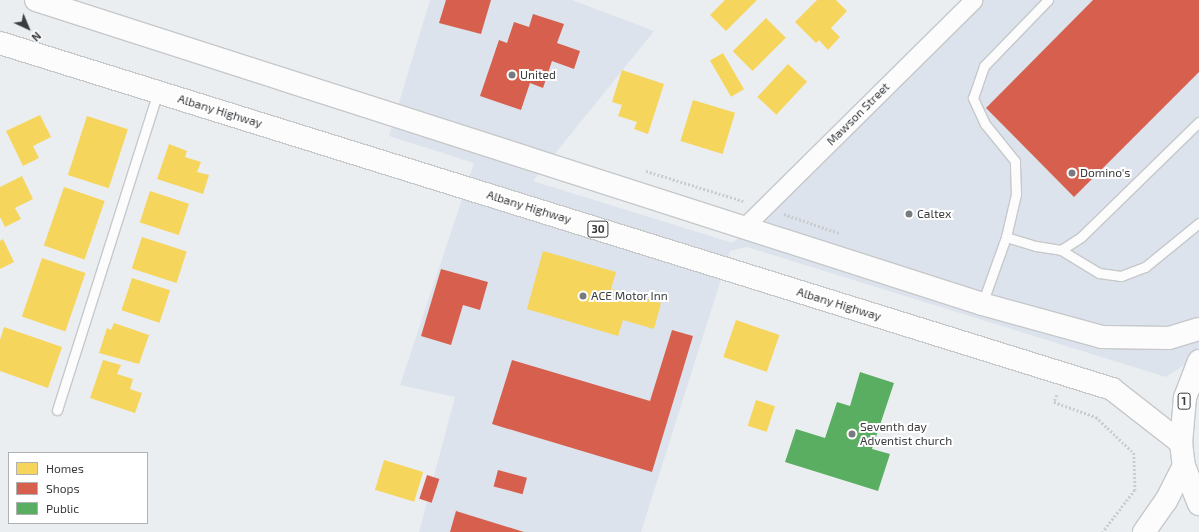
<!DOCTYPE html>
<html>
<head>
<meta charset="utf-8">
<style>
  body { margin:0 }
  #map { position:relative; width:1199px; height:532px; overflow:hidden; background:#ebeef1; font-family:"Exo 2",sans-serif }
  div>[style] { position:absolute }
  .built>* { inset:0; background:#dce3ec }
  .homes>* { inset:0; background:#f6d55c; transform-origin:0 0 }
  .shops>* { inset:0; background:#d6604d; transform-origin:0 0 }
  .public>* { inset:0; background:#5aae61 }
  .path>* { height:2.5px; margin-top:-1.25px; transform-origin:0; background:repeating-linear-gradient(90deg,#cbccce 0 2px,transparent 0 4px) }
  .roads { filter:drop-shadow(1px 0 #c6c8ca) drop-shadow(-1px 0 #c6c8ca) drop-shadow(0 1px #c6c8ca) drop-shadow(0 -1px #c6c8ca) }
  .lane>* { height:9px; margin:-4.5px; padding:0 4.5px; transform-origin:4.5px; border-radius:4.5px; background:#fcfcfd }
  .street>* { height:17px; margin:-8.5px; padding:0 8.5px; transform-origin:8.5px; border-radius:8.5px; background:#fcfcfd }
  .primary>* { height:22px; margin:-11px; padding:0 11px; transform-origin:11px; border-radius:11px; background:#fcfcfd }
  .highway>* { height:22px; margin:-11px; padding:0 11px; transform-origin:11px; border-radius:11px; background:#fcfcfd }
  .dots>* { width:11px; height:11px; translate:-50% -50%; box-sizing:border-box; border:2px solid #fff; border-radius:50% }
  span { translate:-50% -50%; white-space:nowrap; text-align:center; line-height:1.15; -webkit-text-stroke:4px #fff; paint-order:stroke }
  .shield-label span { padding:1px 3px; background:#fff; border:1px solid; border-radius:3px; -webkit-text-stroke-width:0 }
  .shield-label { font-size:11px; color:#3a3c3e; font-weight:700 }
  .poi-label { font-size:12px; color:#3a3c3e }
  .left { translate:0 -50%; text-align:left }
  .street-label { font-size:12px; color:#3a3c3e }
  .legend { position:absolute; left:8px; top:452px; width:140px; height:72px; box-sizing:border-box; background:#fff; border:1px solid #b0b1b2; margin:0; padding:5px 7px; list-style:none; font-size:12px; color:#3a3c3e }
  .legend li { display:flex; align-items:center; gap:8px; height:20px }
  .legend b { width:20px; border:1px solid #b0b1b2 }
  .north { position:absolute; left:8px; top:8px; width:40px; height:40px; -webkit-text-stroke:3px #fff; paint-order:stroke; rotate:136deg; font-size:11px; font-weight:700; line-height:16px; text-align:center; color:#3a3c3e }
  .north::after { content:''; display:block; margin:auto; width:14px; height:18px; background:#3a3c3e; clip-path:polygon(50% 0,100% 100%,50% 72%,0 100%) }
</style>
</head>
<body>
<div id="map">
  <div class="built">
    <div style="clip-path:polygon(430px 0,572px 0,654px 31px,533px 181px,733px 243px,975px 0,1199px 0,1199px 355px,1166px 377px,747px 247px,730px 251px,641px 532px,419px 532px,455px 397px,400px 385px,474px 163px,389px 136px)"></div>
  </div>
  <div class="homes">
    <div style="clip-path:polygon(725px 0,757px 0,726px 31px,710px 15px)"></div>
    <div style="clip-path:polygon(817px 0,836px 0,847px 11px,831px 28px,840px 37px,828px 50px,819px 40px,816px 43px,795px 22px)"></div>
    <div style="left:766px;top:18px;width:28px;height:47px;rotate:45deg"></div>
    <div style="left:723px;top:53px;width:42px;height:15px;rotate:60deg"></div>
    <div style="left:788px;top:64px;width:26px;height:45px;rotate:43deg"></div>
    <div style="clip-path:polygon(622px 70px,664px 84px,648px 134px,634px 129px,637px 122px,618px 116px,622px 105px,612px 102px)"></div>
    <div style="left:693px;top:100px;width:44px;height:43px;rotate:17deg"></div>
    <div style="clip-path:polygon(40px 115px,51px 137px,33px 146px,39px 158px,23px 166px,6px 131px)"></div>
    <div style="left:87px;top:116px;width:43px;height:62px;rotate:18deg"></div>
    <div style="clip-path:polygon(169px 144px,187px 151px,185px 157px,201px 162px,197px 172px,209px 175px,203px 194px,157px 179px)"></div>
    <div style="clip-path:polygon(22px 176px,33px 199px,15px 208px,21px 219px,5px 227px,0 217px,0 187px)"></div>
    <div style="left:64px;top:187px;width:43px;height:62px;rotate:19deg"></div>
    <div style="left:150px;top:191px;width:41px;height:33px;rotate:18deg"></div>
    <div style="left:142px;top:237px;width:47px;height:33px;rotate:18deg"></div>
    <div style="clip-path:polygon(3px 239px,14px 262px,0 269px,0 241px)"></div>
    <div style="clip-path:polygon(543px 251px,616px 272px,611px 289px,661px 303px,654px 329px,623px 320px,618px 336px,527px 309px)"></div>
    <div style="left:42px;top:258px;width:46px;height:62px;rotate:19deg"></div>
    <div style="left:132px;top:278px;width:40px;height:34px;rotate:18deg"></div>
    <div style="left:736px;top:320px;width:46px;height:39px;rotate:19deg"></div>
    <div style="clip-path:polygon(114px 323px,149px 335px,139px 364px,99px 353px,107px 328px,111px 330px)"></div>
    <div style="clip-path:polygon(4px 327px,62px 347px,48px 388px,0 371px,0 340px)"></div>
    <div style="clip-path:polygon(103px 360px,121px 365px,117px 374px,133px 379px,130px 389px,142px 393px,135px 413px,90px 398px)"></div>
    <div style="left:756px;top:400px;width:20px;height:27px;rotate:18deg"></div>
    <div style="left:384px;top:460px;width:41px;height:31px;rotate:17deg"></div>
  </div>
  <div class="shops">
    <div style="clip-path:polygon(446px 0,491px 0,481px 34px,439px 23px)"></div>
    <div style="clip-path:polygon(1093px 0,1199px 0,1199px 72px,1074px 197px,986px 108px)"></div>
    <div style="clip-path:polygon(533px 14px,564px 24px,557px 43px,580px 51px,574px 69px,552px 61px,543px 88px,530px 83px,521px 110px,480px 96px,499px 40px,507px 43px,514px 22px,529px 27px)"></div>
    <div style="clip-path:polygon(441px 269px,488px 282px,480px 310px,463px 305px,451px 345px,421px 336px)"></div>
    <div style="clip-path:polygon(672px 330px,693px 336px,652px 472px,492px 424px,512px 360px,650px 401px)"></div>
    <div style="left:498px;top:470px;width:30px;height:17px;rotate:15deg"></div>
    <div style="left:427px;top:475px;width:13px;height:25px;rotate:18deg"></div>
    <div style="clip-path:polygon(456px 511px,524px 532px,450px 532px)"></div>
  </div>
  <div class="public">
    <div style="clip-path:polygon(860px 372px,894px 383px,872px 449px,890px 454px,878px 491px,785px 462px,796px 429px,825px 438px,837px 402px,850px 406px)"></div>
  </div>
  <div class="path">
    <div style="left:646px;top:171px;width:102px;rotate:17.2deg"></div>
    <div style="left:784px;top:214px;width:58px;rotate:19.1deg"></div>
    <div style="left:1057px;top:395px;width:8px;rotate:113deg"></div>
    <div style="left:1054px;top:402px;width:45px;rotate:19.7deg"></div>
    <div style="left:1096px;top:417px;width:52px;rotate:43.5deg"></div>
    <div style="left:1134px;top:453px;width:37px;rotate:88deg"></div>
    <div style="left:1135px;top:490px;width:53px;rotate:127.3deg"></div>
  </div>
  <div class="roads">
    <div class="lane">
      <div style="left:1006px;top:237px;width:31px;rotate:17deg"></div>
      <div style="left:1036px;top:246px;width:25px;rotate:9deg"></div>
      <div style="left:1061px;top:250px;width:24px;rotate:-33deg"></div>
      <div style="left:1081px;top:237px;width:165px;rotate:-44.3deg"></div>
      <div style="left:1061px;top:250px;width:44px;rotate:31.2deg"></div>
      <div style="left:1099px;top:273px;width:22px;rotate:8deg"></div>
      <div style="left:1121px;top:276px;width:26px;rotate:-21deg"></div>
      <div style="left:1145px;top:267px;width:70px;rotate:-39.2deg"></div>
      <div style="left:982px;top:304px;width:71px;rotate:-70.3deg"></div>
      <div style="left:1006px;top:237px;width:44px;rotate:-76.9deg"></div>
      <div style="left:1016px;top:194px;width:33px;rotate:-92deg"></div>
      <div style="left:1015px;top:161px;width:48px;rotate:-129deg"></div>
      <div style="left:985px;top:124px;width:29px;rotate:-115deg"></div>
      <div style="left:973px;top:98px;width:34px;rotate:-71deg"></div>
      <div style="left:984px;top:66px;width:92px;rotate:-45.9deg"></div>
      <div style="left:57px;top:410px;width:335px;rotate:-72.4deg"></div>
    </div>
    <div class="street">
      <div style="left:743px;top:228px;width:324px;rotate:-44.7deg"></div>
    </div>
    <div class="primary">
      <div style="left:1144px;top:532px;width:38px;rotate:-55deg"></div>
      <div style="left:1166px;top:501px;width:39px;rotate:-63deg"></div>
    </div>
    <div class="highway">
      <div style="left:36px;top:0;width:994px;rotate:17.81deg"></div>
      <div style="left:982px;top:304px;width:124px;rotate:15.4deg"></div>
      <div style="left:1102px;top:337px;width:67px;rotate:0.9deg"></div>
      <div style="left:1169px;top:338px;width:31px;rotate:-17deg"></div>
      <div style="left:0;top:43px;width:1165px;rotate:17.28deg"></div>
      <div style="left:1112px;top:389px;width:88px;rotate:38deg"></div>
      <div style="left:1199px;top:361px;width:40px;rotate:111deg"></div>
      <div style="left:1185px;top:398px;width:45px;rotate:95.1deg"></div>
      <div style="left:1181px;top:443px;width:23px;rotate:83deg"></div>
      <div style="left:1184px;top:466px;width:41px;rotate:68.5deg"></div>
    </div>
  </div>
  <div class="dots">
    <div style="left:512px;top:75px;background:#787a7d"></div>
    <div style="left:1072px;top:173px;background:#787a7d"></div>
    <div style="left:909px;top:214px;background:#787a7d"></div>
    <div style="left:583px;top:296px;background:#787a7d"></div>
    <div style="left:852px;top:434px;background:#787a7d"></div>
  </div>
  <div class="shield-label">
    <span style="left:598px;top:229px">30</span>
    <span style="left:1184px;top:401px">1</span>
  </div>
  <div class="poi-label">
    <span class="left" style="left:520px;top:75px">United</span>
    <span class="left" style="left:1080px;top:173px">Domino's</span>
    <span class="left" style="left:917px;top:214px">Caltex</span>
    <span class="left" style="left:591px;top:296px">ACE Motor Inn</span>
    <span class="left" style="left:860px;top:434px">Seventh day<br>Adventist church</span>
  </div>
  <div class="street-label">
    <span style="left:220px;top:111px;rotate:17deg">Albany Highway</span>
    <span style="left:858px;top:114px;rotate:-45deg">Mawson Street</span>
    <span style="left:529px;top:207px;rotate:17deg">Albany Highway</span>
    <span style="left:839px;top:304px;rotate:17deg">Albany Highway</span>
  </div>
  <ul class="legend">
  <li><b style="height:11px;background:#f6d55c"></b>Homes</li>
  <li><b style="height:11px;background:#d6604d"></b>Shops</li>
  <li><b style="height:11px;background:#5aae61"></b>Public</li>
  </ul>
  <div class="north">N</div>
</div>
</body>
</html>
